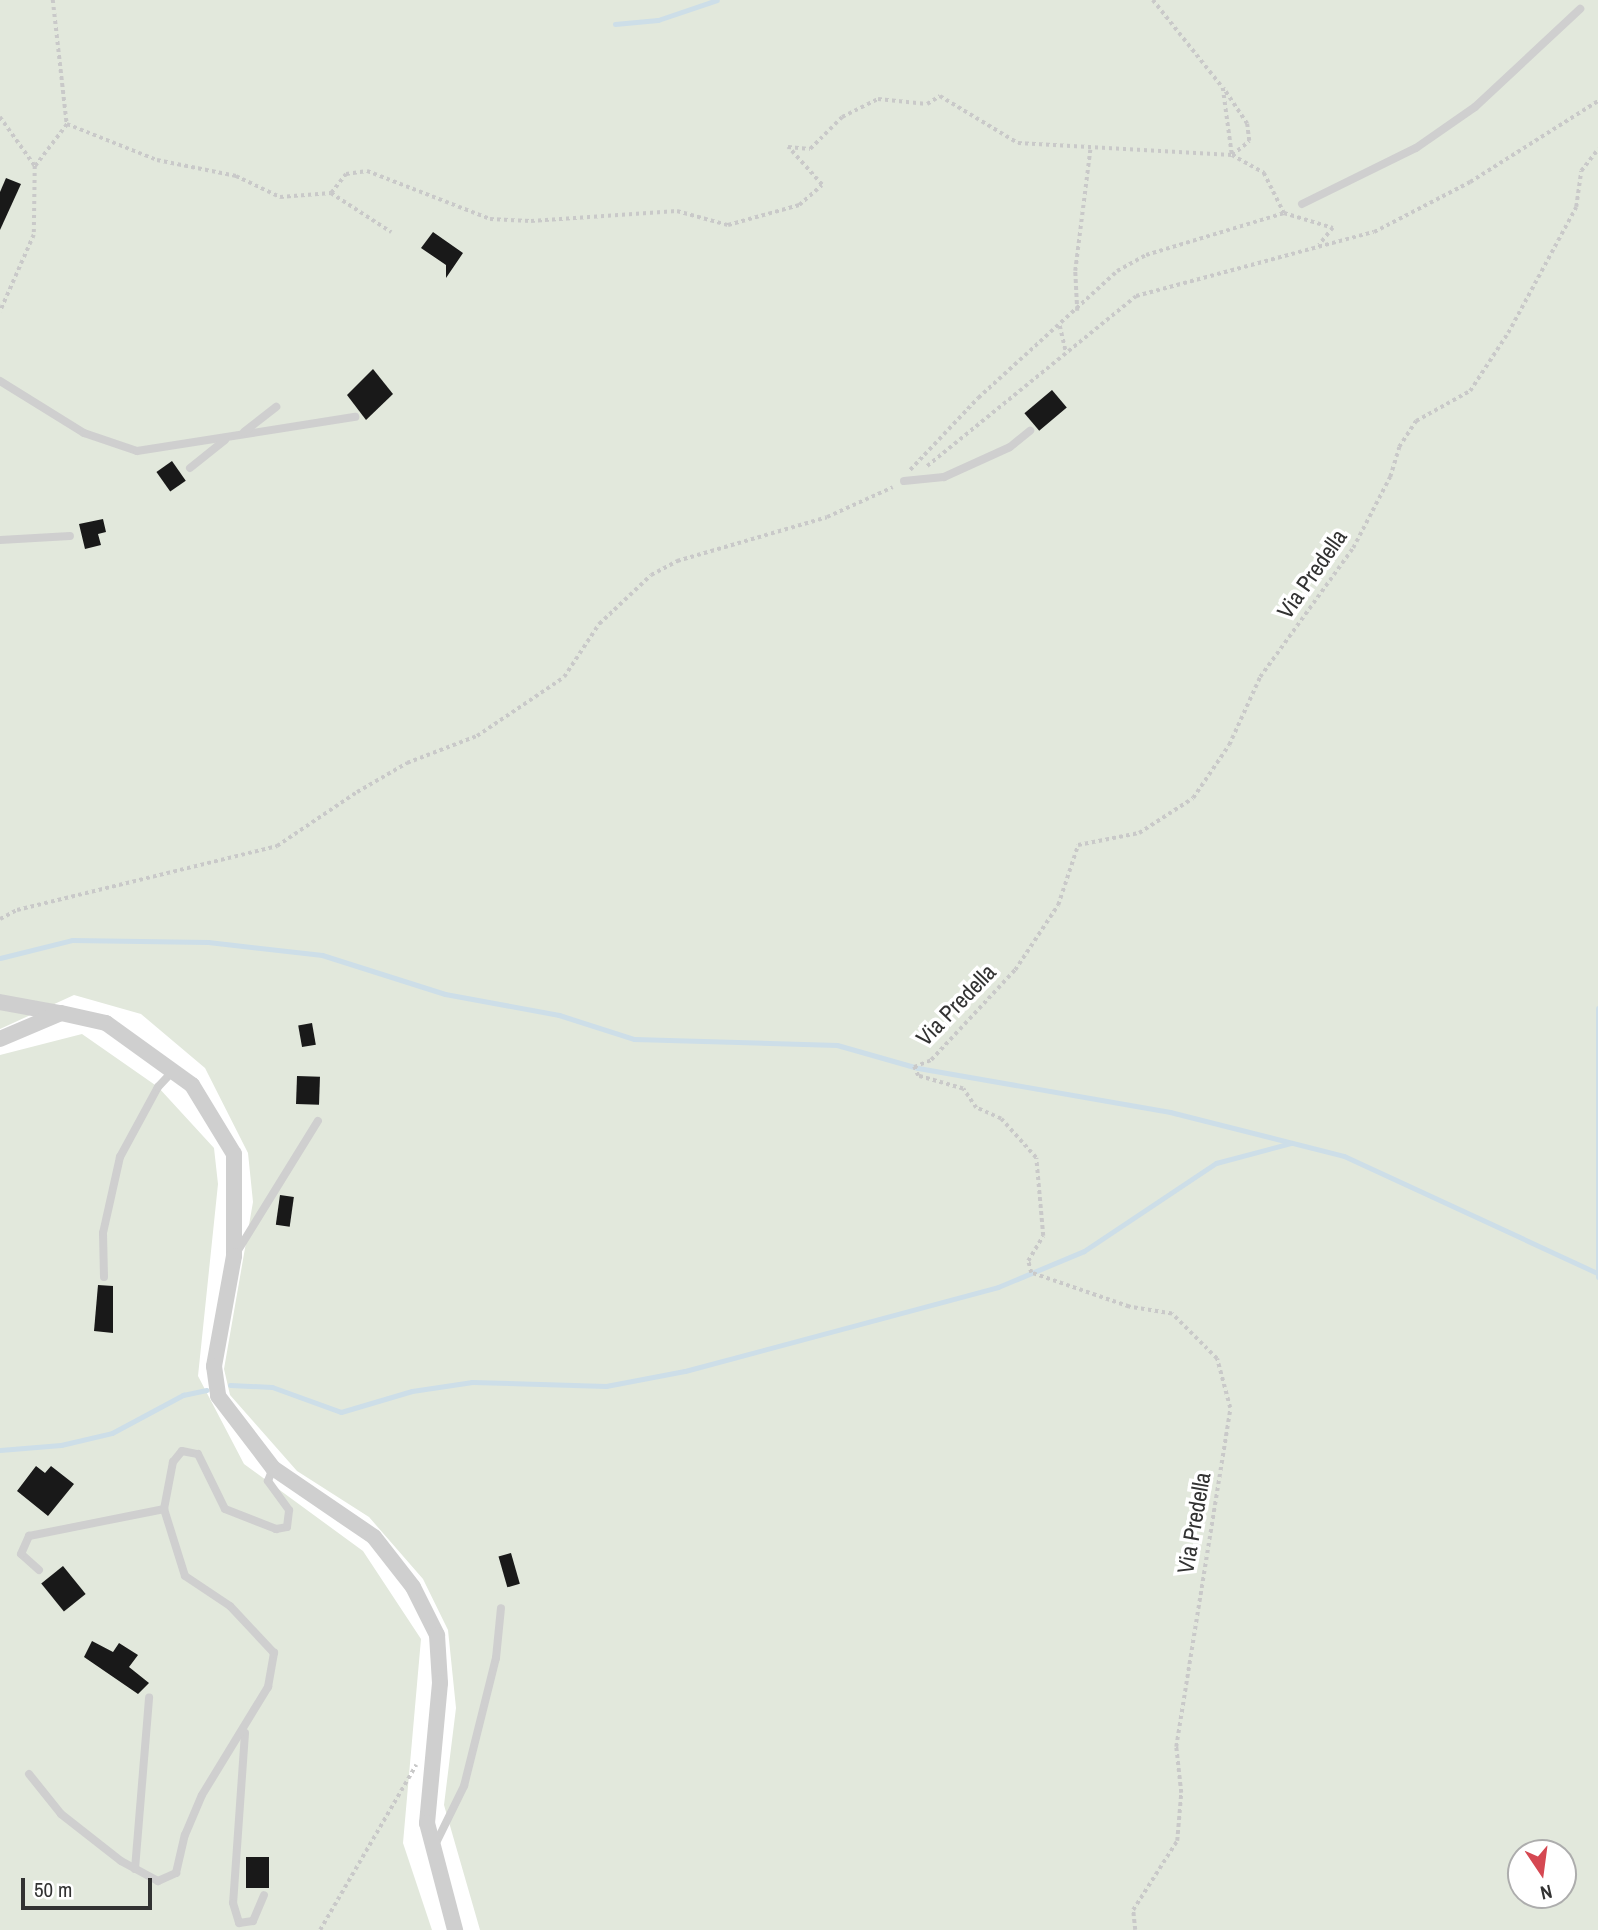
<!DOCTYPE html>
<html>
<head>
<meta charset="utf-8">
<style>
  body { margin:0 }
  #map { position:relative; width:1598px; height:1930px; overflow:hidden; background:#fff; font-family:"Archivo Narrow",sans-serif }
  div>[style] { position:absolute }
  .green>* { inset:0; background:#e2e8dc }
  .stream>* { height:5px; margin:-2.5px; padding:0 2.5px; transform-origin:2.5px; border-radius:2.5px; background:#cddee8 }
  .building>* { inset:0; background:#191919; transform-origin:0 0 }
  .path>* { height:3.5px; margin-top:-1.75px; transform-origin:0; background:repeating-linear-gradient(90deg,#c9c9c9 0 3.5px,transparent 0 7px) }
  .service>* { height:8px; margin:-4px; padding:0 4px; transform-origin:4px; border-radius:4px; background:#cfcfcf }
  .minor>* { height:16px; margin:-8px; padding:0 8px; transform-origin:8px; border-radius:8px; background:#cfcfcf }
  span { translate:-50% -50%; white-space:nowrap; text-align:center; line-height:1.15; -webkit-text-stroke:7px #fff; paint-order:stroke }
  .street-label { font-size:23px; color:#323232 }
  .north { position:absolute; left:1507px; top:1839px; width:70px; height:70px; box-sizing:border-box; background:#fff; border:2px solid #adadad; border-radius:50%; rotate:167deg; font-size:19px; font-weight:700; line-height:28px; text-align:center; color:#323232 }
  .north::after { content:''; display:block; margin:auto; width:24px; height:32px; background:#d54852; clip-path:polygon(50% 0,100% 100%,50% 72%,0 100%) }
  .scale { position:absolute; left:21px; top:1878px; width:131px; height:32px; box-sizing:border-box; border:4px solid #323232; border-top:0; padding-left:9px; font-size:21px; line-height:24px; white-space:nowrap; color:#323232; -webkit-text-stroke:5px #fff; paint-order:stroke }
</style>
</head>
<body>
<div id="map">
  <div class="green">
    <div style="clip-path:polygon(evenodd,0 0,1598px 0,1598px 1930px,480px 1930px,444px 1805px,456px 1708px,448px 1630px,423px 1579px,369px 1517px,297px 1471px,230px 1395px,224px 1369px,253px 1202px,248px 1153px,205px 1068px,141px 1014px,74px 995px,0 1029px,0 0,1521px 1853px,1563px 1853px,1563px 1895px,1521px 1895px,1521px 1853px)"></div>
    <div style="clip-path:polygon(82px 1034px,158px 1087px,214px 1148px,218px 1184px,198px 1376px,244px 1464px,363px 1551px,421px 1639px,403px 1843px,432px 1930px,0 1930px,0 1055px)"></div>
  </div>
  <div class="stream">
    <div style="left:615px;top:24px;width:43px;rotate:-5.3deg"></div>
    <div style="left:658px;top:20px;width:62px;rotate:-18.7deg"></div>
    <div style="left:0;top:958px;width:74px;rotate:-14deg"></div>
    <div style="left:72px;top:940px;width:136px;rotate:0.8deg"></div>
    <div style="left:208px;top:942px;width:115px;rotate:6.5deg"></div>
    <div style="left:322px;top:955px;width:129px;rotate:17.6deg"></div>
    <div style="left:445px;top:994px;width:116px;rotate:10.4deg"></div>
    <div style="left:559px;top:1015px;width:79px;rotate:17.7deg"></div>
    <div style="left:634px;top:1039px;width:203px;rotate:1.7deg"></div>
    <div style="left:837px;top:1045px;width:84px;rotate:15.9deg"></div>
    <div style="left:918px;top:1068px;width:256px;rotate:9.9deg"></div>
    <div style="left:1170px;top:1112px;width:179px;rotate:14.2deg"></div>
    <div style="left:1344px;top:1156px;width:279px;rotate:24.8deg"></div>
    <div style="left:1598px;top:1008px;width:269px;rotate:90deg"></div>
    <div style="left:230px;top:1385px;width:42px;rotate:2.7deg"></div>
    <div style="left:272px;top:1387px;width:73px;rotate:19.9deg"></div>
    <div style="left:341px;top:1412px;width:74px;rotate:-16.5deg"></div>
    <div style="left:412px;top:1391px;width:61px;rotate:-8.5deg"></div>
    <div style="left:472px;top:1382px;width:134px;rotate:1.7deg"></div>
    <div style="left:606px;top:1386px;width:80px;rotate:-10.8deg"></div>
    <div style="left:685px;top:1371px;width:324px;rotate:-15deg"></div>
    <div style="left:998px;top:1287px;width:93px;rotate:-22.7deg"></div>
    <div style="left:1084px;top:1251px;width:159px;rotate:-33.7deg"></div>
    <div style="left:1216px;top:1163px;width:78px;rotate:-14.9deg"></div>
    <div style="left:0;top:1450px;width:61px;rotate:-4.7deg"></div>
    <div style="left:61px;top:1445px;width:52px;rotate:-13.2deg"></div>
    <div style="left:112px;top:1433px;width:81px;rotate:-28.2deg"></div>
    <div style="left:183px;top:1395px;width:24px;rotate:-12deg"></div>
  </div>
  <div class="building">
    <div style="clip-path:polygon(6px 178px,21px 184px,0 230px,0 192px)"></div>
    <div style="clip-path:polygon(433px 232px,463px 253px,446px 278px,446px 265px,421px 248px)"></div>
    <div style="clip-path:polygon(373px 369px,393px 394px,366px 420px,347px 395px)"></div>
    <div style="left:1052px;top:390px;width:23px;height:36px;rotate:50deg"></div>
    <div style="left:172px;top:461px;width:24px;height:19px;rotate:55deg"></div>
    <div style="clip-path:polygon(103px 519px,106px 532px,98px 534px,101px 545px,85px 549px,79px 524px)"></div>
    <div style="left:312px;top:1023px;width:22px;height:14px;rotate:80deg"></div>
    <div style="left:297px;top:1076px;width:23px;height:28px;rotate:2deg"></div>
    <div style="left:280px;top:1195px;width:14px;height:30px;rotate:8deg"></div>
    <div style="clip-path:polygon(98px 1285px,113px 1286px,113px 1333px,94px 1331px)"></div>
    <div style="clip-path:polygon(36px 1466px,45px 1473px,51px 1466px,74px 1484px,48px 1516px,17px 1491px)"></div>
    <div style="left:511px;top:1553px;width:32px;height:13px;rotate:74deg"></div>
    <div style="left:63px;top:1566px;width:36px;height:28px;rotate:51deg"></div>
    <div style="clip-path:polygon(92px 1641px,113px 1652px,119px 1643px,138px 1655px,129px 1667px,149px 1683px,138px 1694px,84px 1657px)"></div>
    <div style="left:246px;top:1857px;width:23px;height:31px"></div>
  </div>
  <div class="path">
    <div style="left:53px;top:0;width:125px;rotate:83.6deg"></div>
    <div style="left:67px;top:124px;width:97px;rotate:21.8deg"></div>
    <div style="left:157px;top:160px;width:81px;rotate:11.4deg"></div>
    <div style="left:236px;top:176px;width:49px;rotate:25.5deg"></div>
    <div style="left:280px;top:197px;width:51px;rotate:-4.5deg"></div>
    <div style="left:331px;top:193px;width:24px;rotate:-52deg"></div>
    <div style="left:346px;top:174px;width:21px;rotate:-8deg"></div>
    <div style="left:367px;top:171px;width:132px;rotate:21.3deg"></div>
    <div style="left:490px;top:219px;width:41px;rotate:2.8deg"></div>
    <div style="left:531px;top:221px;width:146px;rotate:-3.9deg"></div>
    <div style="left:677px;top:211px;width:53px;rotate:15.4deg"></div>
    <div style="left:728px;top:225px;width:74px;rotate:-15.7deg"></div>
    <div style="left:799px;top:205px;width:30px;rotate:-41deg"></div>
    <div style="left:822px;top:185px;width:51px;rotate:-131.8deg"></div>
    <div style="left:788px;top:147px;width:22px;rotate:5deg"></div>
    <div style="left:810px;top:149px;width:45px;rotate:-45deg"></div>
    <div style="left:842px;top:117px;width:40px;rotate:-26.6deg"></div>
    <div style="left:878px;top:99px;width:49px;rotate:5.8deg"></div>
    <div style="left:927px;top:104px;width:15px;rotate:-32deg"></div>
    <div style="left:940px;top:96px;width:91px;rotate:31.1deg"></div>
    <div style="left:1018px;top:143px;width:214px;rotate:3.2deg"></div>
    <div style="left:1232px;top:155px;width:37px;rotate:29deg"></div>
    <div style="left:1264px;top:173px;width:45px;rotate:63.4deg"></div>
    <div style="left:1153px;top:0;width:112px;rotate:51.5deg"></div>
    <div style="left:1223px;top:88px;width:68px;rotate:82.3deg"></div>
    <div style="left:1232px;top:155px;width:22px;rotate:-39deg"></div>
    <div style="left:1249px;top:141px;width:17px;rotate:-97deg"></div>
    <div style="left:1247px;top:124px;width:43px;rotate:-123.7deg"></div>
    <div style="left:0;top:117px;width:60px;rotate:54.5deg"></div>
    <div style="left:35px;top:166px;width:69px;rotate:90.8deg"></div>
    <div style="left:34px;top:235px;width:84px;rotate:113.8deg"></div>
    <div style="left:35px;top:166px;width:53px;rotate:-52.7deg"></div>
    <div style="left:331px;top:193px;width:72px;rotate:33deg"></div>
    <div style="left:1077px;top:311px;width:40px;rotate:-92.9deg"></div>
    <div style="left:1075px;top:271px;width:122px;rotate:-82.9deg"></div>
    <div style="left:1060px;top:326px;width:26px;rotate:77deg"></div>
    <div style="left:927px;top:466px;width:269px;rotate:-39.1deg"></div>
    <div style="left:1136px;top:296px;width:246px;rotate:-15.1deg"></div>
    <div style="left:1374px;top:232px;width:108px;rotate:-27.5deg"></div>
    <div style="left:1470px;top:182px;width:151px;rotate:-32.3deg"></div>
    <div style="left:910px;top:470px;width:99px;rotate:-46.6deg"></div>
    <div style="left:978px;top:398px;width:188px;rotate:-42.4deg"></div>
    <div style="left:1117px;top:271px;width:33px;rotate:-29deg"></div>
    <div style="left:1146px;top:255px;width:144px;rotate:-16.9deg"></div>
    <div style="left:1284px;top:213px;width:51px;rotate:17deg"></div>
    <div style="left:1333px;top:228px;width:22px;rotate:129deg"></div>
    <div style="left:0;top:919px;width:19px;rotate:-28deg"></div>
    <div style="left:17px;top:910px;width:268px;rotate:-13.8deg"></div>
    <div style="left:277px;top:846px;width:97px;rotate:-34deg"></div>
    <div style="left:357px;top:792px;width:58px;rotate:-30.1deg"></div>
    <div style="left:407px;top:763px;width:75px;rotate:-21.1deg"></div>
    <div style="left:477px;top:736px;width:105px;rotate:-34.1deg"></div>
    <div style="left:564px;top:677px;width:64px;rotate:-56.6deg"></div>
    <div style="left:599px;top:624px;width:71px;rotate:-43.3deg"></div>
    <div style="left:651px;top:575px;width:30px;rotate:-28deg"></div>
    <div style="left:677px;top:561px;width:156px;rotate:-16.3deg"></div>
    <div style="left:827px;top:517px;width:72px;rotate:-24.4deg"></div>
    <div style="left:320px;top:1930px;width:191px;rotate:-59.8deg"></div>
    <div style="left:1135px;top:1930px;width:20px;rotate:-96deg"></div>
    <div style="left:1133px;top:1910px;width:82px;rotate:-57.5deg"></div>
    <div style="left:1177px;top:1841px;width:48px;rotate:-85.2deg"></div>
    <div style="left:1181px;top:1793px;width:46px;rotate:-96.2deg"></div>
    <div style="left:1176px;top:1747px;width:343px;rotate:-80.9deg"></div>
    <div style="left:1230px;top:1408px;width:51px;rotate:-104.9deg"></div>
    <div style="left:1217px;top:1359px;width:64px;rotate:-135deg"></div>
    <div style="left:1172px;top:1314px;width:44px;rotate:-170.8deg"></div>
    <div style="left:1129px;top:1307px;width:104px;rotate:-160.9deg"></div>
    <div style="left:1031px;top:1273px;width:12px;rotate:-104deg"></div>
    <div style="left:1028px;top:1261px;width:29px;rotate:-59deg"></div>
    <div style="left:1043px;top:1236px;width:78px;rotate:-95.1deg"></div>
    <div style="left:1036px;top:1158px;width:52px;rotate:-131.9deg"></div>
    <div style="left:1001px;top:1119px;width:27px;rotate:-156deg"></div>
    <div style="left:976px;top:1108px;width:23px;rotate:-124deg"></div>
    <div style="left:963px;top:1089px;width:47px;rotate:-163.9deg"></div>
    <div style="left:918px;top:1076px;width:10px;rotate:-114deg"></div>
    <div style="left:914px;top:1067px;width:18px;rotate:-22deg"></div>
    <div style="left:931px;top:1060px;width:123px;rotate:-47deg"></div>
    <div style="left:1015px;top:970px;width:78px;rotate:-56.5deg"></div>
    <div style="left:1058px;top:905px;width:63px;rotate:-71.6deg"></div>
    <div style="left:1078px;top:845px;width:62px;rotate:-11.1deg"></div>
    <div style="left:1139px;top:833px;width:64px;rotate:-32.9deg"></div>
    <div style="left:1193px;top:798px;width:64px;rotate:-55.8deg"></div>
    <div style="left:1229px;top:745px;width:75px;rotate:-65.5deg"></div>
    <div style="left:1260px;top:677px;width:159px;rotate:-54.2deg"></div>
    <div style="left:1353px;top:548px;width:80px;rotate:-62.5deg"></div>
    <div style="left:1390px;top:477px;width:31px;rotate:-73deg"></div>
    <div style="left:1399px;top:447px;width:31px;rotate:-57deg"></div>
    <div style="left:1416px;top:421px;width:62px;rotate:-29.1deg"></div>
    <div style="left:1470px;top:391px;width:69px;rotate:-56.8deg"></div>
    <div style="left:1508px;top:333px;width:143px;rotate:-61.6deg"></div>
    <div style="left:1576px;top:207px;width:36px;rotate:-82deg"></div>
    <div style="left:1581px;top:171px;width:28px;rotate:-52deg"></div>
  </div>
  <div class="service">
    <div style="left:1302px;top:204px;width:127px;rotate:-26.2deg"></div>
    <div style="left:1416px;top:148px;width:72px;rotate:-34.8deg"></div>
    <div style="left:1475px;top:107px;width:144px;rotate:-43deg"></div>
    <div style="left:0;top:381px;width:99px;rotate:31.8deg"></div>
    <div style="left:84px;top:433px;width:56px;rotate:18.8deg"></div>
    <div style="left:137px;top:451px;width:221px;rotate:-8.9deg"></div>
    <div style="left:244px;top:432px;width:41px;rotate:-38deg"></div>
    <div style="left:190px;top:468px;width:45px;rotate:-38.7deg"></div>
    <div style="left:904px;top:481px;width:40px;rotate:-5.7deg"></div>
    <div style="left:944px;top:477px;width:72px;rotate:-24.4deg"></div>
    <div style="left:1010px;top:447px;width:26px;rotate:-39deg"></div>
    <div style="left:0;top:540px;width:70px;rotate:-3.3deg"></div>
    <div style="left:237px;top:1252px;width:154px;rotate:-58.3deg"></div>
    <div style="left:104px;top:1277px;width:44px;rotate:-91.3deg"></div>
    <div style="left:103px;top:1233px;width:78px;rotate:-77.4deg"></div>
    <div style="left:120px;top:1157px;width:80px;rotate:-61.5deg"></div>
    <div style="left:158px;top:1087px;width:22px;rotate:-47deg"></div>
    <div style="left:39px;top:1570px;width:24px;rotate:-138deg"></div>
    <div style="left:21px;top:1554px;width:20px;rotate:-66deg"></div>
    <div style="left:29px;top:1536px;width:138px;rotate:-11.3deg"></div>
    <div style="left:245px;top:1733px;width:170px;rotate:94deg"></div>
    <div style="left:233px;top:1903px;width:21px;rotate:73deg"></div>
    <div style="left:239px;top:1923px;width:14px;rotate:-8deg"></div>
    <div style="left:253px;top:1921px;width:28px;rotate:-67deg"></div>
    <div style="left:29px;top:1774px;width:51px;rotate:51.3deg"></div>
    <div style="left:61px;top:1814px;width:76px;rotate:38.1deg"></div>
    <div style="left:121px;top:1861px;width:42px;rotate:28.4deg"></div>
    <div style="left:158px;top:1881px;width:20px;rotate:-24deg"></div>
    <div style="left:176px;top:1873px;width:39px;rotate:-77deg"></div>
    <div style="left:185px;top:1835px;width:43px;rotate:-67deg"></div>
    <div style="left:202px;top:1795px;width:127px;rotate:-58.6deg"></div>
    <div style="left:268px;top:1687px;width:35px;rotate:-80deg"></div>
    <div style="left:274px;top:1653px;width:64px;rotate:-133.1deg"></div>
    <div style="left:230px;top:1606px;width:54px;rotate:-146.3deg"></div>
    <div style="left:185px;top:1576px;width:70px;rotate:-107.4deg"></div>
    <div style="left:164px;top:1509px;width:48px;rotate:-79.2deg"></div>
    <div style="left:173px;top:1462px;width:14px;rotate:-51deg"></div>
    <div style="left:182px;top:1451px;width:16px;rotate:11deg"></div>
    <div style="left:198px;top:1454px;width:61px;rotate:63.9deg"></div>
    <div style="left:225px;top:1509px;width:55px;rotate:21.4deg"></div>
    <div style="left:276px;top:1529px;width:11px;rotate:-10deg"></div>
    <div style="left:287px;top:1527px;width:17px;rotate:-83deg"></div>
    <div style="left:289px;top:1510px;width:36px;rotate:-126deg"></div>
    <div style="left:268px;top:1481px;width:14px;rotate:-69deg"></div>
    <div style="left:435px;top:1845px;width:66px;rotate:-63.8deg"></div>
    <div style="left:464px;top:1786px;width:132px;rotate:-76deg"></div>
    <div style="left:496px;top:1658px;width:50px;rotate:-84.3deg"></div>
    <div style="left:135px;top:1869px;width:172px;rotate:-85.3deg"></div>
  </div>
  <div class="minor">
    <div style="left:0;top:1002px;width:61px;rotate:10.4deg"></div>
    <div style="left:0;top:1039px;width:66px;rotate:-23.1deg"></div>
    <div style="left:61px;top:1013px;width:46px;rotate:12.5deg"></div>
    <div style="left:106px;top:1023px;width:106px;rotate:35.8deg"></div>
    <div style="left:192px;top:1085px;width:81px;rotate:58.7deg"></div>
    <div style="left:234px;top:1154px;width:102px;rotate:90deg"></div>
    <div style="left:234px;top:1256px;width:112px;rotate:100.3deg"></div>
    <div style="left:214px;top:1366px;width:30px;rotate:82deg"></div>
    <div style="left:218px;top:1396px;width:91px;rotate:52.6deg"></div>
    <div style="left:273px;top:1468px;width:122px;rotate:34.3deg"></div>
    <div style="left:374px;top:1537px;width:63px;rotate:52deg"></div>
    <div style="left:413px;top:1587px;width:54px;rotate:63.4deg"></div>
    <div style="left:437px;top:1635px;width:48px;rotate:86.4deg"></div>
    <div style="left:440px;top:1683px;width:141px;rotate:95.3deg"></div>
    <div style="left:427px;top:1823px;width:111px;rotate:75.3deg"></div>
  </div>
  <div class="street-label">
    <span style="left:1312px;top:574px;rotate:-55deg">Via Predella</span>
    <span style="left:956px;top:1005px;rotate:-46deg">Via Predella</span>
    <span style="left:1194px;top:1523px;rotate:-80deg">Via Predella</span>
  </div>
  <div class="north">N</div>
  <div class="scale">50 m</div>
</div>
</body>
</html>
